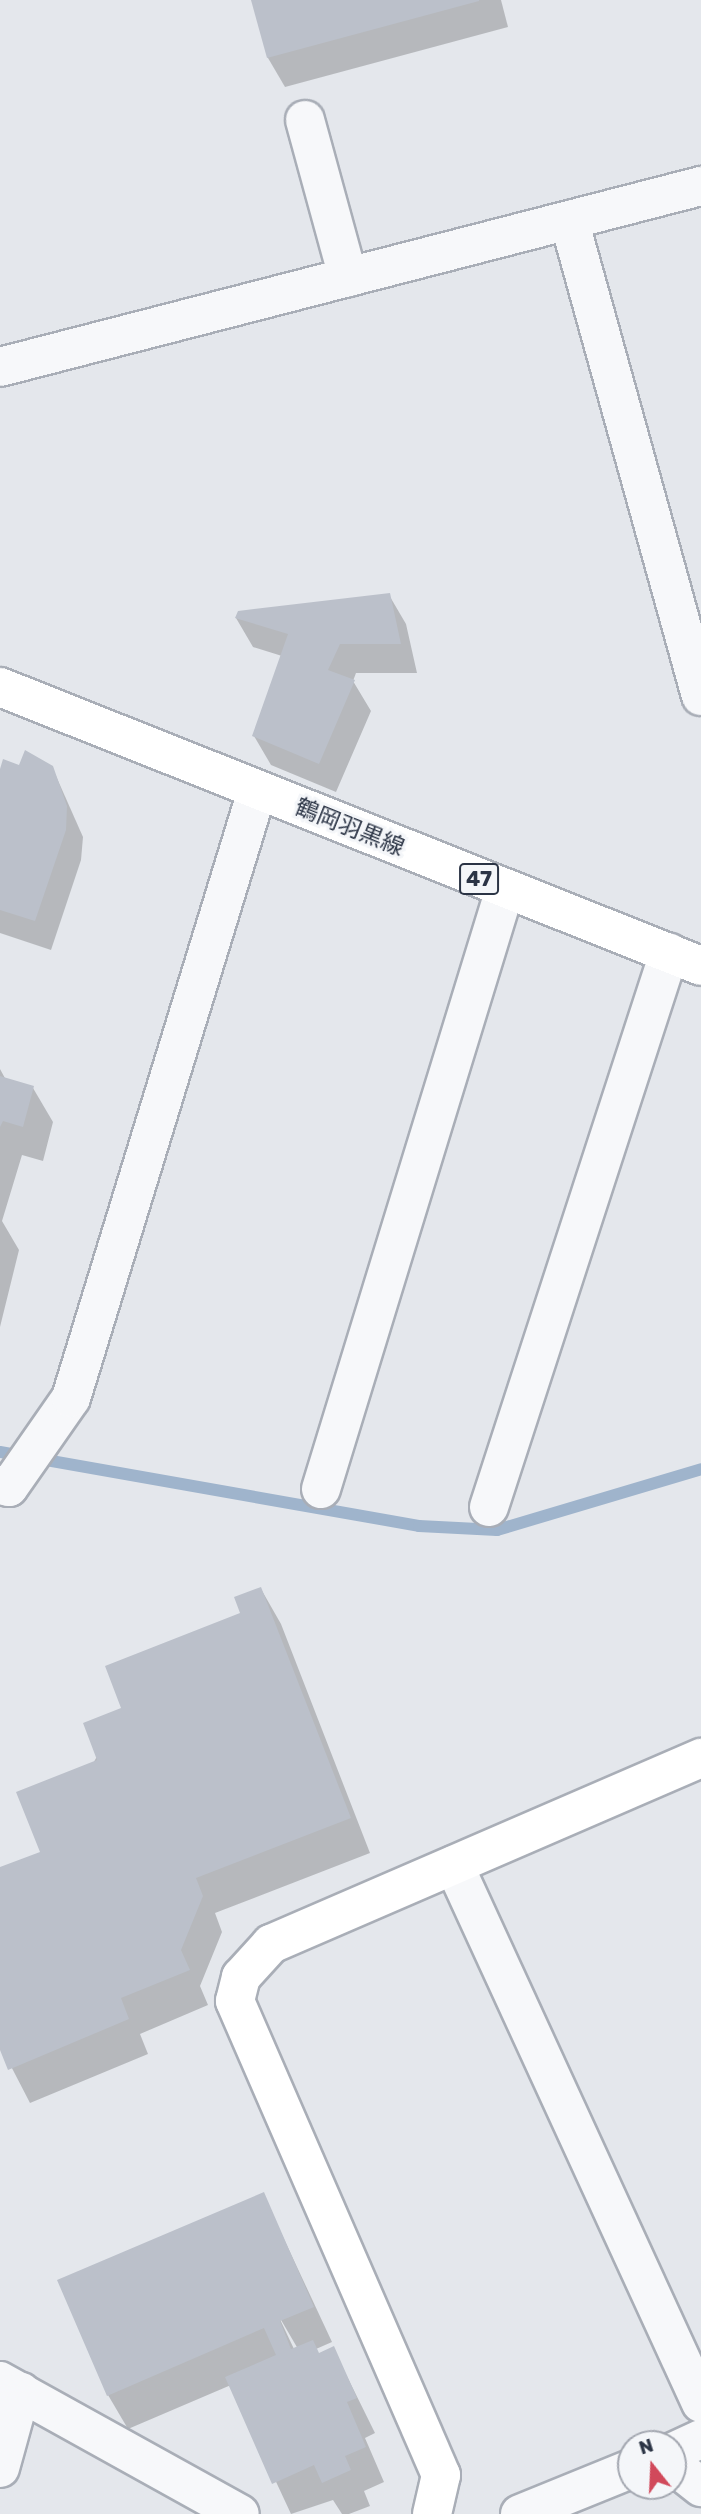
<!DOCTYPE html>
<html>
<head>
<meta charset="utf-8">
<style>
  body { margin:0 }
  #map { position:relative; width:701px; height:2514px; overflow:hidden; background:#e4e7ec; font-family:Rubik,"Noto Sans JP",sans-serif }
  div>[style] { position:absolute }
  .shadow>* { inset:0; background:#0003 }
  .stream>* { height:12px; margin:-6px; padding:0 6px; transform-origin:6px; border-radius:6px; background:#9fb4cc }
  .building>* { inset:0; background:#bbc0ca }
  .roads { filter:drop-shadow(2px 0 #a9aeb7) drop-shadow(-2px 0 #a9aeb7) drop-shadow(0 2px #a9aeb7) drop-shadow(0 -2px #a9aeb7) }
  .street>* { height:38px; margin:-19px; padding:0 19px; transform-origin:19px; border-radius:19px; background:#f7f8fa }
  .secondary>* { height:38px; margin:-19px; padding:0 19px; transform-origin:19px; border-radius:19px; background:#fff }
  .primary>* { height:38px; margin:-19px; padding:0 19px; transform-origin:19px; border-radius:19px; background:#fff }
  span { translate:-50% -50%; white-space:nowrap; text-align:center; line-height:1.15; -webkit-text-stroke:6px #f4f6f9; paint-order:stroke }
  .shield-label span { padding:2px 5px; background:#f4f6f9; border:2px solid; border-radius:5px; -webkit-text-stroke-width:0 }
  .shield-label { font-size:21px; color:#2b3445; font-weight:700 }
  .street-label { font-size:23px; color:#2b3445 }
  .north { position:absolute; left:617px; top:2430px; width:70px; height:70px; box-sizing:border-box; background:#f4f6f9; border:2px solid #a4a8b1; border-radius:50%; rotate:342deg; font-size:19px; font-weight:700; line-height:28px; text-align:center; color:#2b3445 }
  .north::after { content:''; display:block; margin:auto; width:24px; height:32px; background:#d1495b; clip-path:polygon(50% 0,100% 100%,50% 72%,0 100%) }
</style>
</head>
<body>
<div id="map">
  <div class="shadow">
    <div style="clip-path:polygon(253px 0,501px 0,508px 27px,285px 87px,268px 58px)"></div>
    <div style="clip-path:polygon(389px 595px,406px 624px,417px 673px,356px 673px,353px 681px,371px 711px,336px 792px,271px 765px,254px 736px,282px 656px,253px 647px,236px 618px)"></div>
    <div style="clip-path:polygon(20px 767px,52px 767px,83px 837px,81px 860px,51px 950px,0 933px,0 775px)"></div>
    <div style="clip-path:polygon(0 1069px,6px 1080px,33px 1088px,53px 1122px,43px 1161px,22px 1155px,2px 1221px,19px 1250px,0 1327px)"></div>
    <div style="clip-path:polygon(261px 1589px,281px 1624px,370px 1853px,215px 1913px,222px 1932px,200px 1986px,208px 2005px,140px 2034px,148px 2054px,30px 2103px,0 2045px,0 1869px,42px 1853px,124px 1709px,242px 1614px)"></div>
    <div style="clip-path:polygon(evenodd,263px 2194px,332px 2342px,316px 2349px,319px 2355px,333px 2348px,375px 2433px,365px 2438px,384px 2482px,364px 2491px,370px 2506px,349px 2514px,342px 2514px,333px 2500px,291px 2514px,231px 2385px,128px 2429px,108px 2395px,263px 2194px,277px 2313px,298px 2349px,294px 2349px,277px 2313px)"></div>
  </div>
  <div class="stream">
    <div style="left:0;top:1452px;width:425px;rotate:10deg"></div>
    <div style="left:419px;top:1526px;width:78px;rotate:2.9deg"></div>
    <div style="left:497px;top:1530px;width:213px;rotate:-16.6deg"></div>
  </div>
  <div class="building">
    <div style="clip-path:polygon(251px 0,479px 0,479px 1px,267px 58px)"></div>
    <div style="clip-path:polygon(390px 593px,401px 644px,340px 644px,328px 670px,355px 680px,319px 764px,252px 736px,288px 634px,235px 618px,238px 611px)"></div>
    <div style="clip-path:polygon(25px 750px,53px 766px,67px 806px,66px 830px,35px 921px,0 910px,0 769px,3px 759px,19px 765px)"></div>
    <div style="clip-path:polygon(0 1076px,34px 1086px,23px 1127px,3px 1121px,0 1127px)"></div>
    <div style="clip-path:polygon(261px 1587px,351px 1818px,196px 1878px,203px 1896px,181px 1950px,190px 1970px,121px 1998px,129px 2019px,8px 2070px,0 2050px,0 1867px,40px 1852px,16px 1792px,97px 1760px,83px 1723px,121px 1708px,105px 1666px,240px 1613px,234px 1597px)"></div>
    <div style="clip-path:polygon(264px 2192px,314px 2307px,280px 2321px,291px 2349px,313px 2340px,319px 2353px,334px 2346px,357px 2398px,347px 2402px,366px 2447px,345px 2456px,351px 2470px,322px 2483px,314px 2465px,272px 2484px,225px 2377px,276px 2355px,264px 2328px,107px 2396px,57px 2280px)"></div>
  </div>
  <div class="roads">
    <div class="street">
      <div style="left:305px;top:120px;width:163px;rotate:74.7deg"></div>
      <div style="left:569px;top:220px;width:494px;rotate:74.5deg"></div>
      <div style="left:0;top:367px;width:724px;rotate:-14.48deg"></div>
      <div style="left:0;top:1485px;width:9px;rotate:13deg"></div>
      <div style="left:9px;top:1487px;width:108px;rotate:-55.1deg"></div>
      <div style="left:71px;top:1398px;width:635px;rotate:-72.96deg"></div>
      <div style="left:321px;top:1489px;width:628px;rotate:-72.95deg"></div>
      <div style="left:489px;top:1507px;width:583px;rotate:-72deg"></div>
      <div style="left:454px;top:1865px;width:592px;rotate:65.34deg"></div>
      <div style="left:0;top:2381px;width:274px;rotate:29deg"></div>
      <div style="left:673px;top:2452px;width:31px;rotate:-25deg"></div>
      <div style="left:673px;top:2465px;width:36px;rotate:38deg"></div>
      <div style="left:0;top:2468px;width:79px;rotate:-74.6deg"></div>
      <div style="left:520px;top:2514px;width:120px;rotate:-22.1deg"></div>
    </div>
    <div class="secondary">
      <div style="left:432px;top:2514px;width:40px;rotate:-77deg"></div>
      <div style="left:441px;top:2475px;width:517px;rotate:-113.49deg"></div>
      <div style="left:235px;top:2001px;width:25px;rotate:-76deg"></div>
      <div style="left:241px;top:1977px;width:45px;rotate:-47.7deg"></div>
      <div style="left:271px;top:1944px;width:469px;rotate:-23.4deg"></div>
    </div>
    <div class="primary">
      <div style="left:0;top:687px;width:754px;rotate:21.7deg"></div>
    </div>
  </div>
  <div class="shield-label">
    <span style="left:479px;top:879px">47</span>
  </div>
  <div class="street-label">
    <span style="left:350px;top:827px;rotate:22deg">鶴岡羽黒線</span>
  </div>
  <div class="north">N</div>
</div>
</body>
</html>
